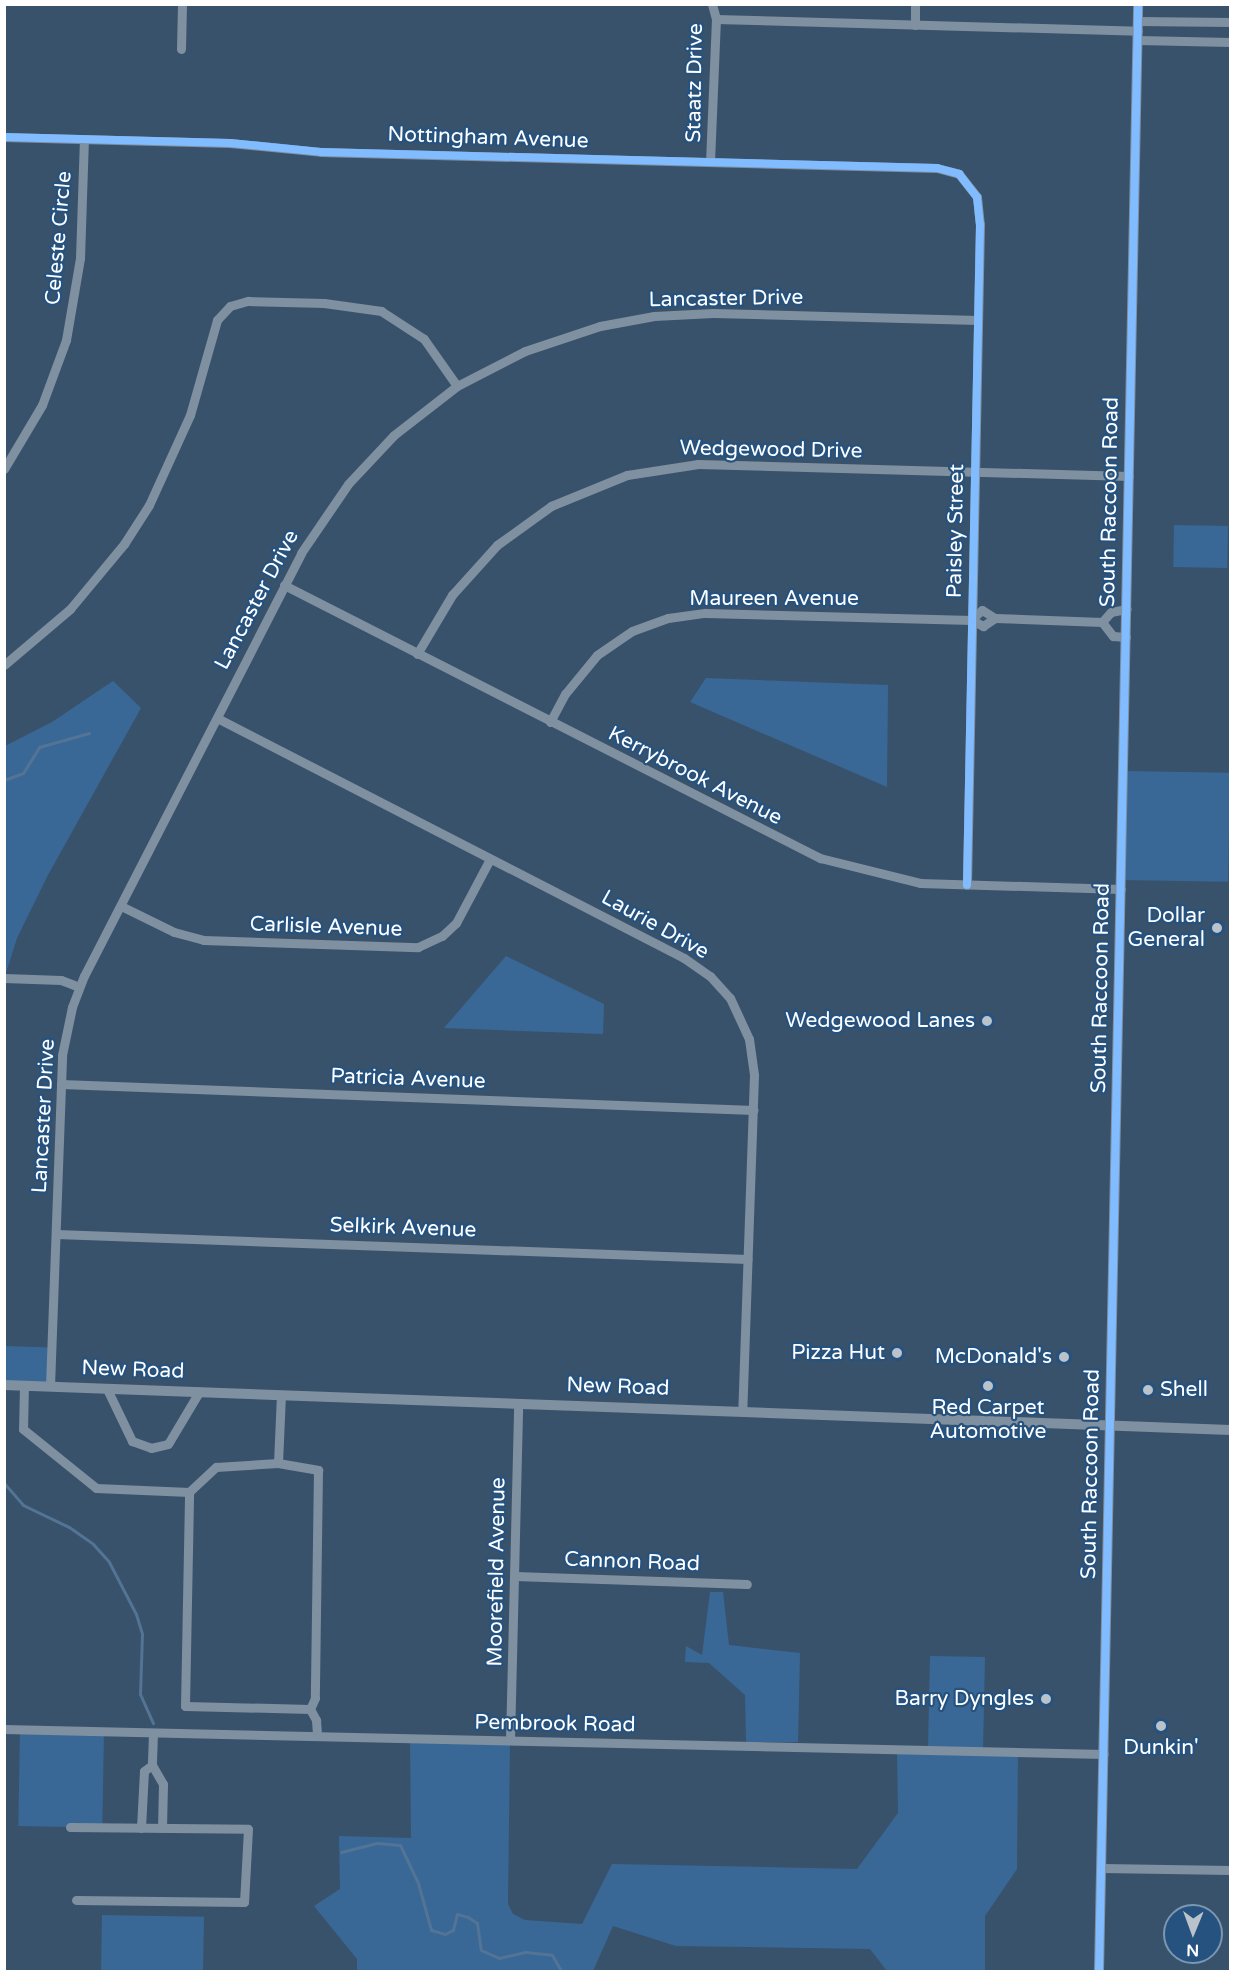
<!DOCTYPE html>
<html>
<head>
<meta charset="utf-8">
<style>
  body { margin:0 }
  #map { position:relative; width:1235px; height:1976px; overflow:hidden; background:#39526b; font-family:"Varela Round",sans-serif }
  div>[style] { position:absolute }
  .green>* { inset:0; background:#396896; transform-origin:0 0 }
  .stream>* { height:3px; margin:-1.5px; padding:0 1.5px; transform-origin:1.5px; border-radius:1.5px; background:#537494 }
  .minor>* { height:9px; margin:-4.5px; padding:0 4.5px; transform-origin:4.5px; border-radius:4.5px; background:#7f90a1 }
  .tertiary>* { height:10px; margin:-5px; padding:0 5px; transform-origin:5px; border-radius:5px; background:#7f90a1 }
  .cycleway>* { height:8px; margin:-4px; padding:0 4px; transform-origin:4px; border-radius:4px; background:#80bcff }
  .dots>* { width:16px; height:16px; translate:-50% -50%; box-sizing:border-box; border:3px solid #25527f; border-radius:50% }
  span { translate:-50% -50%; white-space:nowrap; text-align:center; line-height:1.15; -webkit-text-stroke:4.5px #25527f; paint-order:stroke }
  .street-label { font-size:21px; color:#fff }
  .poi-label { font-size:21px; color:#fff }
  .right { translate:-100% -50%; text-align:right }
  .left { translate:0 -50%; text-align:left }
  .frame { position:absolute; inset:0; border:6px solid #fff; pointer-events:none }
  .north { position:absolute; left:1163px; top:1904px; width:60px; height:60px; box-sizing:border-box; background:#25527f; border:2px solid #7c97b2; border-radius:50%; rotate:181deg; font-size:16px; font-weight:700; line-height:24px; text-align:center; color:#fff }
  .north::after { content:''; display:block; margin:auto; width:21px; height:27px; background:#bac2cb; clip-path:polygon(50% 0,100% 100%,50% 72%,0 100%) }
</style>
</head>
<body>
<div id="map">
  <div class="green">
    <div style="left:1174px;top:525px;width:54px;height:42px;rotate:1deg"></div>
    <div style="clip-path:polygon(706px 678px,888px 685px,887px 787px,690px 702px)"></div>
    <div style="clip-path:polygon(113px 681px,141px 708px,48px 875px,17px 938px,5px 976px,5px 746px,52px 722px)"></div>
    <div style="left:1123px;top:771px;width:107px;height:109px;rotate:1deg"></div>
    <div style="clip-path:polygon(506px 956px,604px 1004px,603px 1034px,444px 1028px)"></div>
    <div style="left:5px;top:1346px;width:46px;height:39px;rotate:2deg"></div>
    <div style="clip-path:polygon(710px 1592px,723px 1592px,729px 1645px,800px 1653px,798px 1742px,746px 1742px,745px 1695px,709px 1663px,685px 1662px,686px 1646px,702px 1655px)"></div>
    <div style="clip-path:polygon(930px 1656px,985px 1657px,983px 1751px,1018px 1751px,1017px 1869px,985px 1916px,985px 1971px,887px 1971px,870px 1949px,676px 1946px,613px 1926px,593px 1971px,357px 1971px,357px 1959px,314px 1906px,340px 1889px,339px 1836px,411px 1838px,410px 1738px,510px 1740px,508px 1904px,513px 1914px,525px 1920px,582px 1924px,612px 1864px,857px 1869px,898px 1813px,897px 1749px,928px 1749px)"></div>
    <div style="left:20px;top:1730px;width:84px;height:96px;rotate:1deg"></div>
    <div style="left:102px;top:1915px;width:102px;height:56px;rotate:1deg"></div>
  </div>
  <div class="stream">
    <div style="left:4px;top:780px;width:20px;rotate:-20deg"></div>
    <div style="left:23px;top:773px;width:31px;rotate:-58deg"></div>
    <div style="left:39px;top:747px;width:52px;rotate:-15.6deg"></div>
    <div style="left:4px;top:1483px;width:29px;rotate:49deg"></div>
    <div style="left:23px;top:1505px;width:51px;rotate:25.6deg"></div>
    <div style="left:69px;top:1527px;width:29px;rotate:35deg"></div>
    <div style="left:93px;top:1544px;width:24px;rotate:48deg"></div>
    <div style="left:109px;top:1562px;width:59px;rotate:62.6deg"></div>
    <div style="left:136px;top:1614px;width:21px;rotate:73deg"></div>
    <div style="left:142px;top:1634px;width:60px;rotate:91.9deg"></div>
    <div style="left:140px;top:1694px;width:32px;rotate:66deg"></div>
    <div style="left:341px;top:1852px;width:37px;rotate:-14deg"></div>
    <div style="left:377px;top:1843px;width:23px;rotate:5deg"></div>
    <div style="left:400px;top:1845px;width:42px;rotate:64.7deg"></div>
    <div style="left:418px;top:1883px;width:49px;rotate:74.5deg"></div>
    <div style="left:431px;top:1930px;width:15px;rotate:16deg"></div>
    <div style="left:445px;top:1934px;width:9px;rotate:-27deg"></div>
    <div style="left:453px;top:1930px;width:16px;rotate:-76deg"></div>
    <div style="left:457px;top:1914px;width:11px;rotate:15deg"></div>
    <div style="left:468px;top:1917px;width:11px;rotate:34deg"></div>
    <div style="left:477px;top:1923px;width:27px;rotate:82deg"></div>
    <div style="left:481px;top:1950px;width:20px;rotate:24deg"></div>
    <div style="left:499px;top:1958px;width:27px;rotate:-13deg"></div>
    <div style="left:525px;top:1952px;width:27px;rotate:6deg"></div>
    <div style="left:552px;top:1955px;width:20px;rotate:60deg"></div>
  </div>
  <div class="minor">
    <div style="left:716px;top:19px;width:422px;rotate:1.6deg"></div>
    <div style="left:1138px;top:21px;width:92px;rotate:0.6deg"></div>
    <div style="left:915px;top:25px;width:21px;rotate:-90deg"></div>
    <div style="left:1138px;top:40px;width:92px;rotate:1.2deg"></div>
    <div style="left:181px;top:49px;width:45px;rotate:-88.7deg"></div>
    <div style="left:4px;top:137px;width:226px;rotate:1.5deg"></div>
    <div style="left:230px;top:143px;width:91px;rotate:5.6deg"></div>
    <div style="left:321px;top:152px;width:616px;rotate:1.49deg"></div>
    <div style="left:937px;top:168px;width:23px;rotate:15deg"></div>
    <div style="left:959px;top:174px;width:29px;rotate:52deg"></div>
    <div style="left:977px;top:197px;width:27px;rotate:84deg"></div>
    <div style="left:980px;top:224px;width:661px;rotate:91.13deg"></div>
    <div style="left:710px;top:162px;width:143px;rotate:-87.6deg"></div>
    <div style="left:716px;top:19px;width:16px;rotate:-105deg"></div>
    <div style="left:4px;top:469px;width:74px;rotate:-59.3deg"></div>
    <div style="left:42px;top:405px;width:69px;rotate:-69.7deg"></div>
    <div style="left:66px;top:340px;width:83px;rotate:-80.3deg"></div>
    <div style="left:80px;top:258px;width:119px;rotate:-88.1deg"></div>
    <div style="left:284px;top:585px;width:602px;rotate:26.99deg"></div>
    <div style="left:820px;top:858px;width:103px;rotate:14deg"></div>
    <div style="left:920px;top:883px;width:201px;rotate:1.7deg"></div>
    <div style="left:973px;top:618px;width:12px;rotate:-42deg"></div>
    <div style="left:982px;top:610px;width:15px;rotate:32deg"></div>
    <div style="left:972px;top:620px;width:13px;rotate:29deg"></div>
    <div style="left:983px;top:626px;width:14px;rotate:-34deg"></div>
    <div style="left:995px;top:618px;width:107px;rotate:2.1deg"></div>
    <div style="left:1102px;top:622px;width:13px;rotate:-48deg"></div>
    <div style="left:1111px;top:612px;width:16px;rotate:-11deg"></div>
    <div style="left:1102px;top:622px;width:18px;rotate:52deg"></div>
    <div style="left:1113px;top:636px;width:13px;rotate:4deg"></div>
    <div style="left:417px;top:654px;width:69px;rotate:-59.3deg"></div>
    <div style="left:452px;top:595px;width:67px;rotate:-48deg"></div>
    <div style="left:497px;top:545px;width:67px;rotate:-35.8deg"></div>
    <div style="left:551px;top:506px;width:82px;rotate:-22.2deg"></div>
    <div style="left:627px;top:475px;width:72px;rotate:-8.8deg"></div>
    <div style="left:698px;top:464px;width:431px;rotate:1.6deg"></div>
    <div style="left:4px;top:665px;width:87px;rotate:-40.3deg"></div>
    <div style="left:70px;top:609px;width:85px;rotate:-50.3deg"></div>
    <div style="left:124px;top:544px;width:46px;rotate:-57.3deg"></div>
    <div style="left:149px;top:505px;width:99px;rotate:-65.5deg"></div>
    <div style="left:190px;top:415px;width:99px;rotate:-74.1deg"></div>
    <div style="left:217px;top:320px;width:19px;rotate:-47deg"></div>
    <div style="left:230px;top:306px;width:19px;rotate:-16deg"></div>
    <div style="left:248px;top:301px;width:76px;rotate:1.5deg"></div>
    <div style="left:324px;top:303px;width:58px;rotate:8deg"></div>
    <div style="left:381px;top:311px;width:51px;rotate:33.1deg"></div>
    <div style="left:424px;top:339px;width:57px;rotate:54.9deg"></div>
    <div style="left:217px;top:718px;width:525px;rotate:27.2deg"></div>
    <div style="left:684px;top:958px;width:32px;rotate:35deg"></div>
    <div style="left:710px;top:976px;width:30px;rotate:48deg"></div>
    <div style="left:730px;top:998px;width:45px;rotate:65.1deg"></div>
    <div style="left:749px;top:1039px;width:36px;rotate:82deg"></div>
    <div style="left:754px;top:1075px;width:336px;rotate:92deg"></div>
    <div style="left:550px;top:722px;width:32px;rotate:-62deg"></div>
    <div style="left:565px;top:694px;width:50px;rotate:-50.6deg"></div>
    <div style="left:597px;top:655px;width:42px;rotate:-34.4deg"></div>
    <div style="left:632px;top:631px;width:38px;rotate:-20deg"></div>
    <div style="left:668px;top:618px;width:37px;rotate:-8deg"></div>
    <div style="left:705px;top:613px;width:267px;rotate:1.5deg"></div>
    <div style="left:121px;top:906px;width:59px;rotate:26.1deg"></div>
    <div style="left:174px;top:932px;width:30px;rotate:15deg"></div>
    <div style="left:203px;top:940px;width:215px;rotate:1.9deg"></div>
    <div style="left:418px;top:947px;width:26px;rotate:-25deg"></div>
    <div style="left:442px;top:936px;width:19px;rotate:-43deg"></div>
    <div style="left:456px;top:923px;width:72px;rotate:-62deg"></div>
    <div style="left:4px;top:978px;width:57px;rotate:2deg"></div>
    <div style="left:61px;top:980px;width:19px;rotate:21deg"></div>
    <div style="left:61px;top:1084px;width:693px;rotate:2.15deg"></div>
    <div style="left:56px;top:1234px;width:692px;rotate:2.07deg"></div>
    <div style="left:24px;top:1386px;width:43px;rotate:91.3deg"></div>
    <div style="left:23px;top:1429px;width:94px;rotate:38.9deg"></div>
    <div style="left:96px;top:1488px;width:93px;rotate:2.5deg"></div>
    <div style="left:189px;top:1492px;width:37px;rotate:-43deg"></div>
    <div style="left:216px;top:1467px;width:62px;rotate:-3.7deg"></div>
    <div style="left:278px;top:1463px;width:41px;rotate:9.9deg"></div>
    <div style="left:318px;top:1470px;width:228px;rotate:90.8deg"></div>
    <div style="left:315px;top:1698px;width:12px;rotate:114deg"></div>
    <div style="left:310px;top:1709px;width:125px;rotate:-178.6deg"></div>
    <div style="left:185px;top:1706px;width:214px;rotate:-88.9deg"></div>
    <div style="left:50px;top:1386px;width:331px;rotate:-87.9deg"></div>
    <div style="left:62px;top:1055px;width:49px;rotate:-78.2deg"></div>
    <div style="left:72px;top:1007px;width:33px;rotate:-69deg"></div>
    <div style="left:84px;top:976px;width:475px;rotate:-62.8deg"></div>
    <div style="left:301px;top:553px;width:83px;rotate:-55.7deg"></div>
    <div style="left:348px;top:484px;width:67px;rotate:-46.8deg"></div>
    <div style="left:394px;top:435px;width:80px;rotate:-37.9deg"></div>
    <div style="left:457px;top:386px;width:76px;rotate:-27.2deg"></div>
    <div style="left:525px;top:351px;width:79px;rotate:-18.4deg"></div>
    <div style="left:600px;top:326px;width:55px;rotate:-10.5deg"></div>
    <div style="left:654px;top:316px;width:59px;rotate:-2.9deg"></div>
    <div style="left:713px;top:313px;width:265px;rotate:1.5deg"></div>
    <div style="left:107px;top:1389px;width:58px;rotate:64.3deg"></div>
    <div style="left:132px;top:1441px;width:20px;rotate:20deg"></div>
    <div style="left:151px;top:1448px;width:17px;rotate:-13deg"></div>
    <div style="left:168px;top:1444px;width:61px;rotate:-59.2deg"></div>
    <div style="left:278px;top:1463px;width:68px;rotate:-87.5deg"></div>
    <div style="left:515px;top:1576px;width:232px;rotate:2deg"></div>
    <div style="left:310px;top:1709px;width:13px;rotate:61deg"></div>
    <div style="left:316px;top:1720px;width:16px;rotate:86deg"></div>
    <div style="left:4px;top:1729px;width:1100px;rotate:1.3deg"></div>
    <div style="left:153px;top:1733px;width:32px;rotate:92deg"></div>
    <div style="left:152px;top:1765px;width:22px;rotate:60deg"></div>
    <div style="left:163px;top:1784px;width:44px;rotate:91.3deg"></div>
    <div style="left:510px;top:1740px;width:337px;rotate:-88.6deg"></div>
    <div style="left:70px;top:1827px;width:178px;rotate:0.6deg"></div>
    <div style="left:248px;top:1829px;width:73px;rotate:93.1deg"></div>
    <div style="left:244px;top:1902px;width:168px;rotate:-179.3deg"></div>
    <div style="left:141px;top:1828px;width:57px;rotate:-87deg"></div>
    <div style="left:144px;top:1771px;width:10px;rotate:-37deg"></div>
    <div style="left:1102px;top:1868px;width:128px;rotate:0.9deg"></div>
  </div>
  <div class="tertiary">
    <div style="left:4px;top:1385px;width:1227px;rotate:2.1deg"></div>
    <div style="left:1099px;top:1972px;width:1968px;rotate:-88.86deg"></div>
  </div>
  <div class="cycleway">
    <div style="left:4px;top:137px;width:226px;rotate:1.5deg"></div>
    <div style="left:230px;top:143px;width:91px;rotate:5.6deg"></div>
    <div style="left:321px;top:152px;width:616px;rotate:1.49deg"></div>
    <div style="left:937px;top:168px;width:23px;rotate:15deg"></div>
    <div style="left:959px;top:174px;width:29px;rotate:52deg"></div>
    <div style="left:977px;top:197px;width:27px;rotate:84deg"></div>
    <div style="left:980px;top:224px;width:661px;rotate:91.13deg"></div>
    <div style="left:1099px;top:1972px;width:1968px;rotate:-88.86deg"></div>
  </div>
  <div class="dots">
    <div style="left:1217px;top:928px;background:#bac2cb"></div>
    <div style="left:987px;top:1021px;background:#bac2cb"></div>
    <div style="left:897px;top:1353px;background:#bac2cb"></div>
    <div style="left:1064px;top:1357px;background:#bac2cb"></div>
    <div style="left:988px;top:1386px;background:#bac2cb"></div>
    <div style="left:1148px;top:1390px;background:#bac2cb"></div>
    <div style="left:1046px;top:1699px;background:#bac2cb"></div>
    <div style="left:1161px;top:1726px;background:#bac2cb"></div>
  </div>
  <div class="street-label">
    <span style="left:695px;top:83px;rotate:-89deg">Staatz Drive</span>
    <span style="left:488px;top:138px;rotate:2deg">Nottingham Avenue</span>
    <span style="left:59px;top:238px;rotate:-85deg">Celeste Circle</span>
    <span style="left:726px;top:299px;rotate:-1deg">Lancaster Drive</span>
    <span style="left:771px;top:450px;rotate:1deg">Wedgewood Drive</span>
    <span style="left:1110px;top:502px;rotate:-89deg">South Raccoon Road</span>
    <span style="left:956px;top:531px;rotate:-89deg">Paisley Street</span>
    <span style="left:774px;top:599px">Maureen Avenue</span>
    <span style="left:257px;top:600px;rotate:-62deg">Lancaster Drive</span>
    <span style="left:695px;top:776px;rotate:27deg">Kerrybrook Avenue</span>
    <span style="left:655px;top:925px;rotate:29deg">Laurie Drive</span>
    <span style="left:326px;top:927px;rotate:2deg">Carlisle Avenue</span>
    <span style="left:1101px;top:988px;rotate:-89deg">South Raccoon Road</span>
    <span style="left:408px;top:1079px;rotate:2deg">Patricia Avenue</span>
    <span style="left:44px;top:1116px;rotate:-87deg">Lancaster Drive</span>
    <span style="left:403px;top:1228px;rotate:2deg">Selkirk Avenue</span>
    <span style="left:133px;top:1370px;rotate:2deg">New Road</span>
    <span style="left:618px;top:1387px;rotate:2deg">New Road</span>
    <span style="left:1091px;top:1474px;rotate:-89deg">South Raccoon Road</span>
    <span style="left:632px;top:1562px;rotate:2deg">Cannon Road</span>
    <span style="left:497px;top:1572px;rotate:-89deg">Moorefield Avenue</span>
    <span style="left:555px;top:1724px;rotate:1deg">Pembrook Road</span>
  </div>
  <div class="poi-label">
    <span class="right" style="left:1205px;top:928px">Dollar<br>General</span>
    <span class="right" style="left:975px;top:1021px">Wedgewood Lanes</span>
    <span class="right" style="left:885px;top:1353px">Pizza Hut</span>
    <span class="right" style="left:1052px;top:1357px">McDonald's</span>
    <span class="left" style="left:1160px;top:1390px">Shell</span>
    <span style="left:988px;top:1420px">Red Carpet<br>Automotive</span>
    <span class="right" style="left:1034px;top:1699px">Barry Dyngles</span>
    <span style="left:1161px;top:1748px">Dunkin'</span>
  </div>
  <div class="frame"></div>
  <div class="north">N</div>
</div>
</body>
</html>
